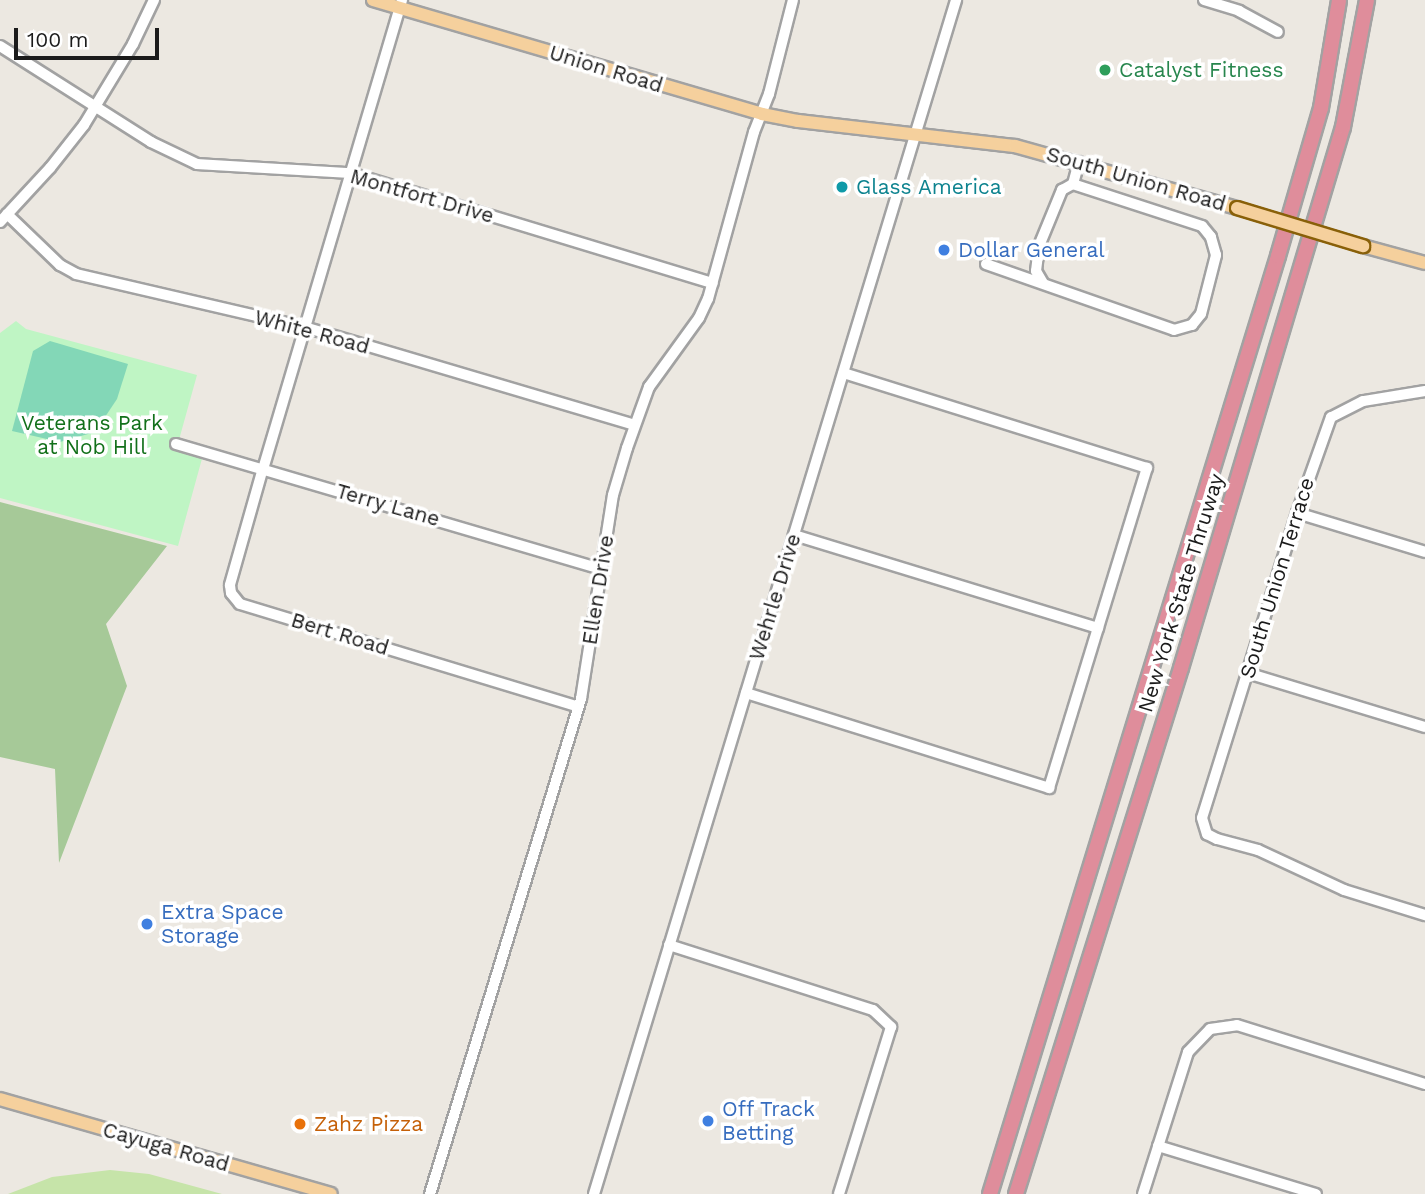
<!DOCTYPE html>
<html>
<head>
<meta charset="utf-8">
<style>
  body { margin:0 }
  #map { position:relative; width:1425px; height:1194px; overflow:hidden; background:#ece8e1; font-family:"Work Sans",sans-serif }
  div>[style] { position:absolute }
  .grass>* { inset:0; background:#c6e4a9 }
  .forest>* { inset:0; background:#a6c998 }
  .park>* { inset:0; background:#bff5c4 }
  .pitch>* { inset:0; background:#83d7b7 }
  .roads { filter:drop-shadow(2px 0 #a2a2a2) drop-shadow(-2px 0 #a2a2a2) drop-shadow(0 2px #a2a2a2) drop-shadow(0 -2px #a2a2a2) }
  .minor>* { height:10px; margin:-5px; padding:0 5px; transform-origin:5px; border-radius:5px; background:#fff }
  .major>* { height:12px; margin:-6px; padding:0 6px; transform-origin:6px; border-radius:6px; background:#f5d09d }
  .highway>* { height:14px; margin:-7px; padding:0 7px; transform-origin:7px; border-radius:7px; background:#df8d9b }
  .bridges { filter:drop-shadow(2px 0 #896009) drop-shadow(-2px 0 #896009) drop-shadow(0 2px #896009) drop-shadow(0 -2px #896009) }
  .major-bridge>* { height:12px; margin:-6px; padding:0 6px; transform-origin:6px; border-radius:6px; background:#f5d09d }
  .dots>* { width:19px; height:19px; translate:-50% -50%; box-sizing:border-box; border:4px solid #fff; border-radius:50% }
  span { translate:-50% -50%; white-space:nowrap; text-align:center; line-height:1.15; -webkit-text-stroke:7px #fff; paint-order:stroke }
  .street-label { font-size:21px; color:#1b1b1b }
  .leisure-label { font-size:21px; color:#27864d }
  .left { translate:0 -50%; text-align:left }
  .culture-label { font-size:21px; color:#0d838f }
  .shop-label { font-size:21px; color:#366cbe }
  .park-label { font-size:21px; color:#12701a }
  .food-label { font-size:21px; color:#c56008 }
  .scale { position:absolute; left:14px; top:28px; width:145px; height:32px; box-sizing:border-box; border:4px solid #1b1b1b; border-top:0; padding-left:9px; font-size:21px; line-height:24px; white-space:nowrap; color:#1b1b1b; -webkit-text-stroke:5px #fff; paint-order:stroke }
</style>
</head>
<body>
<div id="map">
  <div class="grass">
    <div style="clip-path:polygon(110px 1170px,149px 1174px,222px 1194px,8px 1194px,52px 1177px)"></div>
  </div>
  <div class="forest">
    <div style="clip-path:polygon(0 502px,167px 546px,106px 624px,127px 686px,59px 863px,55px 769px,0 757px)"></div>
  </div>
  <div class="park">
    <div style="clip-path:polygon(16px 321px,26px 329px,197px 375px,177px 447px,203px 455px,178px 546px,0 498px,0 333px)"></div>
  </div>
  <div class="pitch">
    <div style="clip-path:polygon(50px 341px,128px 364px,117px 399px,95px 432px,60px 442px,12px 431px,33px 351px)"></div>
  </div>
  <div class="roads">
    <div class="minor">
      <div style="left:402px;top:0;width:488px;rotate:106.5deg"></div>
      <div style="left:263px;top:468px;width:122px;rotate:105.8deg"></div>
      <div style="left:230px;top:585px;width:8px;rotate:83deg"></div>
      <div style="left:231px;top:593px;width:14px;rotate:51deg"></div>
      <div style="left:240px;top:604px;width:353px;rotate:16.9deg"></div>
      <div style="left:1204px;top:0;width:37px;rotate:17deg"></div>
      <div style="left:1239px;top:11px;width:44px;rotate:28.3deg"></div>
      <div style="left:0;top:46px;width:179px;rotate:32.4deg"></div>
      <div style="left:151px;top:142px;width:51px;rotate:25.6deg"></div>
      <div style="left:197px;top:164px;width:153px;rotate:3.4deg"></div>
      <div style="left:350px;top:173px;width:379px;rotate:16.9deg"></div>
      <div style="left:7px;top:214px;width:74px;rotate:43.9deg"></div>
      <div style="left:60px;top:265px;width:18px;rotate:29deg"></div>
      <div style="left:76px;top:274px;width:234px;rotate:13.1deg"></div>
      <div style="left:304px;top:327px;width:344px;rotate:16.5deg"></div>
      <div style="left:0;top:222px;width:74px;rotate:-47.2deg"></div>
      <div style="left:50px;top:168px;width:55px;rotate:-51.7deg"></div>
      <div style="left:84px;top:125px;width:95px;rotate:-58.8deg"></div>
      <div style="left:133px;top:44px;width:49px;rotate:-64.5deg"></div>
      <div style="left:986px;top:264px;width:199px;rotate:19.3deg"></div>
      <div style="left:1174px;top:330px;width:19px;rotate:-16deg"></div>
      <div style="left:1192px;top:325px;width:14px;rotate:-51deg"></div>
      <div style="left:1201px;top:314px;width:61px;rotate:-75.7deg"></div>
      <div style="left:1216px;top:255px;width:19px;rotate:-106deg"></div>
      <div style="left:1211px;top:237px;width:14px;rotate:-129deg"></div>
      <div style="left:1202px;top:226px;width:136px;rotate:-162deg"></div>
      <div style="left:1043px;top:283px;width:14px;rotate:-120deg"></div>
      <div style="left:1036px;top:271px;width:25px;rotate:-83deg"></div>
      <div style="left:1039px;top:246px;width:61px;rotate:-67.7deg"></div>
      <div style="left:1062px;top:190px;width:13px;rotate:-29deg"></div>
      <div style="left:1073px;top:184px;width:23px;rotate:-75deg"></div>
      <div style="left:1425px;top:391px;width:63px;rotate:170.8deg"></div>
      <div style="left:1363px;top:401px;width:36px;rotate:153deg"></div>
      <div style="left:1331px;top:417px;width:102px;rotate:109.5deg"></div>
      <div style="left:1297px;top:513px;width:319px;rotate:107.3deg"></div>
      <div style="left:1202px;top:818px;width:17px;rotate:73deg"></div>
      <div style="left:1207px;top:834px;width:11px;rotate:27deg"></div>
      <div style="left:1217px;top:839px;width:42px;rotate:15deg"></div>
      <div style="left:1258px;top:850px;width:95px;rotate:24.9deg"></div>
      <div style="left:1344px;top:890px;width:85px;rotate:17.2deg"></div>
      <div style="left:176px;top:444px;width:442px;rotate:16.4deg"></div>
      <div style="left:1297px;top:513px;width:134px;rotate:16.9deg"></div>
      <div style="left:794px;top:535px;width:318px;rotate:17deg"></div>
      <div style="left:1247px;top:673px;width:186px;rotate:16.9deg"></div>
      <div style="left:746px;top:693px;width:318px;rotate:17.4deg"></div>
      <div style="left:1049px;top:788px;width:335px;rotate:-73deg"></div>
      <div style="left:1147px;top:468px;width:318px;rotate:-162.6deg"></div>
      <div style="left:669px;top:945px;width:214px;rotate:17.7deg"></div>
      <div style="left:873px;top:1010px;width:25px;rotate:43deg"></div>
      <div style="left:891px;top:1027px;width:175px;rotate:107.3deg"></div>
      <div style="left:1158px;top:1146px;width:165px;rotate:16.9deg"></div>
      <div style="left:430px;top:1194px;width:518px;rotate:-73.04deg"></div>
      <div style="left:581px;top:699px;width:206px;rotate:-81.1deg"></div>
      <div style="left:613px;top:495px;width:49px;rotate:-73.4deg"></div>
      <div style="left:627px;top:448px;width:65px;rotate:-70.2deg"></div>
      <div style="left:649px;top:387px;width:85px;rotate:-54.1deg"></div>
      <div style="left:699px;top:318px;width:21px;rotate:-65deg"></div>
      <div style="left:708px;top:299px;width:173px;rotate:-74.6deg"></div>
      <div style="left:754px;top:132px;width:41px;rotate:-68.5deg"></div>
      <div style="left:769px;top:94px;width:97px;rotate:-75.7deg"></div>
      <div style="left:594px;top:1194px;width:1248px;rotate:-73.13deg"></div>
      <div style="left:1143px;top:1194px;width:149px;rotate:-72.4deg"></div>
      <div style="left:1188px;top:1052px;width:32px;rotate:-46deg"></div>
      <div style="left:1210px;top:1029px;width:27px;rotate:-8deg"></div>
      <div style="left:1237px;top:1025px;width:197px;rotate:17.4deg"></div>
    </div>
    <div class="major">
      <div style="left:373px;top:0;width:405px;rotate:16.3deg"></div>
      <div style="left:762px;top:114px;width:37px;rotate:11deg"></div>
      <div style="left:798px;top:121px;width:218px;rotate:6.6deg"></div>
      <div style="left:1015px;top:146px;width:230px;rotate:15.6deg"></div>
      <div style="left:1363px;top:246px;width:64px;rotate:15.3deg"></div>
      <div style="left:0;top:1099px;width:344px;rotate:16deg"></div>
    </div>
    <div class="highway">
      <div style="left:990px;top:1194px;width:981px;rotate:-72.93deg"></div>
      <div style="left:1278px;top:256px;width:154px;rotate:-73.8deg"></div>
      <div style="left:1321px;top:108px;width:109px;rotate:-80.5deg"></div>
      <div style="left:1016px;top:1194px;width:551px;rotate:-72.58deg"></div>
      <div style="left:1181px;top:668px;width:565px;rotate:-73.33deg"></div>
      <div style="left:1343px;top:127px;width:129px;rotate:-79.3deg"></div>
    </div>
  </div>
  <div class="bridges">
    <div class="major-bridge">
      <div style="left:1237px;top:208px;width:132px;rotate:16.8deg"></div>
    </div>
  </div>
  <div class="dots">
    <div style="left:1105px;top:70px;background:#2e9e5b"></div>
    <div style="left:842px;top:187px;background:#0f9aa8"></div>
    <div style="left:944px;top:250px;background:#3f7fe0"></div>
    <div style="left:147px;top:924px;background:#3f7fe0"></div>
    <div style="left:708px;top:1121px;background:#3f7fe0"></div>
    <div style="left:300px;top:1124px;background:#e8710a"></div>
  </div>
  <div class="street-label">
    <span style="left:606px;top:69px;rotate:17deg">Union Road</span>
    <span style="left:1136px;top:179px;rotate:16deg">South Union Road</span>
    <span style="left:422px;top:196px;rotate:16deg">Montfort Drive</span>
    <span style="left:312px;top:332px;rotate:15deg">White Road</span>
    <span style="left:388px;top:505px;rotate:16deg">Terry Lane</span>
    <span style="left:1277px;top:578px;rotate:-73deg">South Union Terrace</span>
    <span style="left:598px;top:590px;rotate:-81deg">Ellen Drive</span>
    <span style="left:1181px;top:593px;rotate:-73deg">New York State Thruway</span>
    <span style="left:775px;top:597px;rotate:-73deg">Wehrle Drive</span>
    <span style="left:340px;top:634px;rotate:17deg">Bert Road</span>
    <span style="left:166px;top:1147px;rotate:16deg">Cayuga Road</span>
  </div>
  <div class="leisure-label">
    <span class="left" style="left:1119px;top:70px">Catalyst Fitness</span>
  </div>
  <div class="culture-label">
    <span class="left" style="left:856px;top:187px">Glass America</span>
  </div>
  <div class="shop-label">
    <span class="left" style="left:958px;top:250px">Dollar General</span>
    <span class="left" style="left:161px;top:924px">Extra Space<br>Storage</span>
    <span class="left" style="left:722px;top:1121px">Off Track<br>Betting</span>
  </div>
  <div class="park-label">
    <span style="left:92px;top:435px">Veterans Park<br>at Nob Hill</span>
  </div>
  <div class="food-label">
    <span class="left" style="left:314px;top:1124px">Zahz Pizza</span>
  </div>
  <div class="scale">100 m</div>
</div>
</body>
</html>
